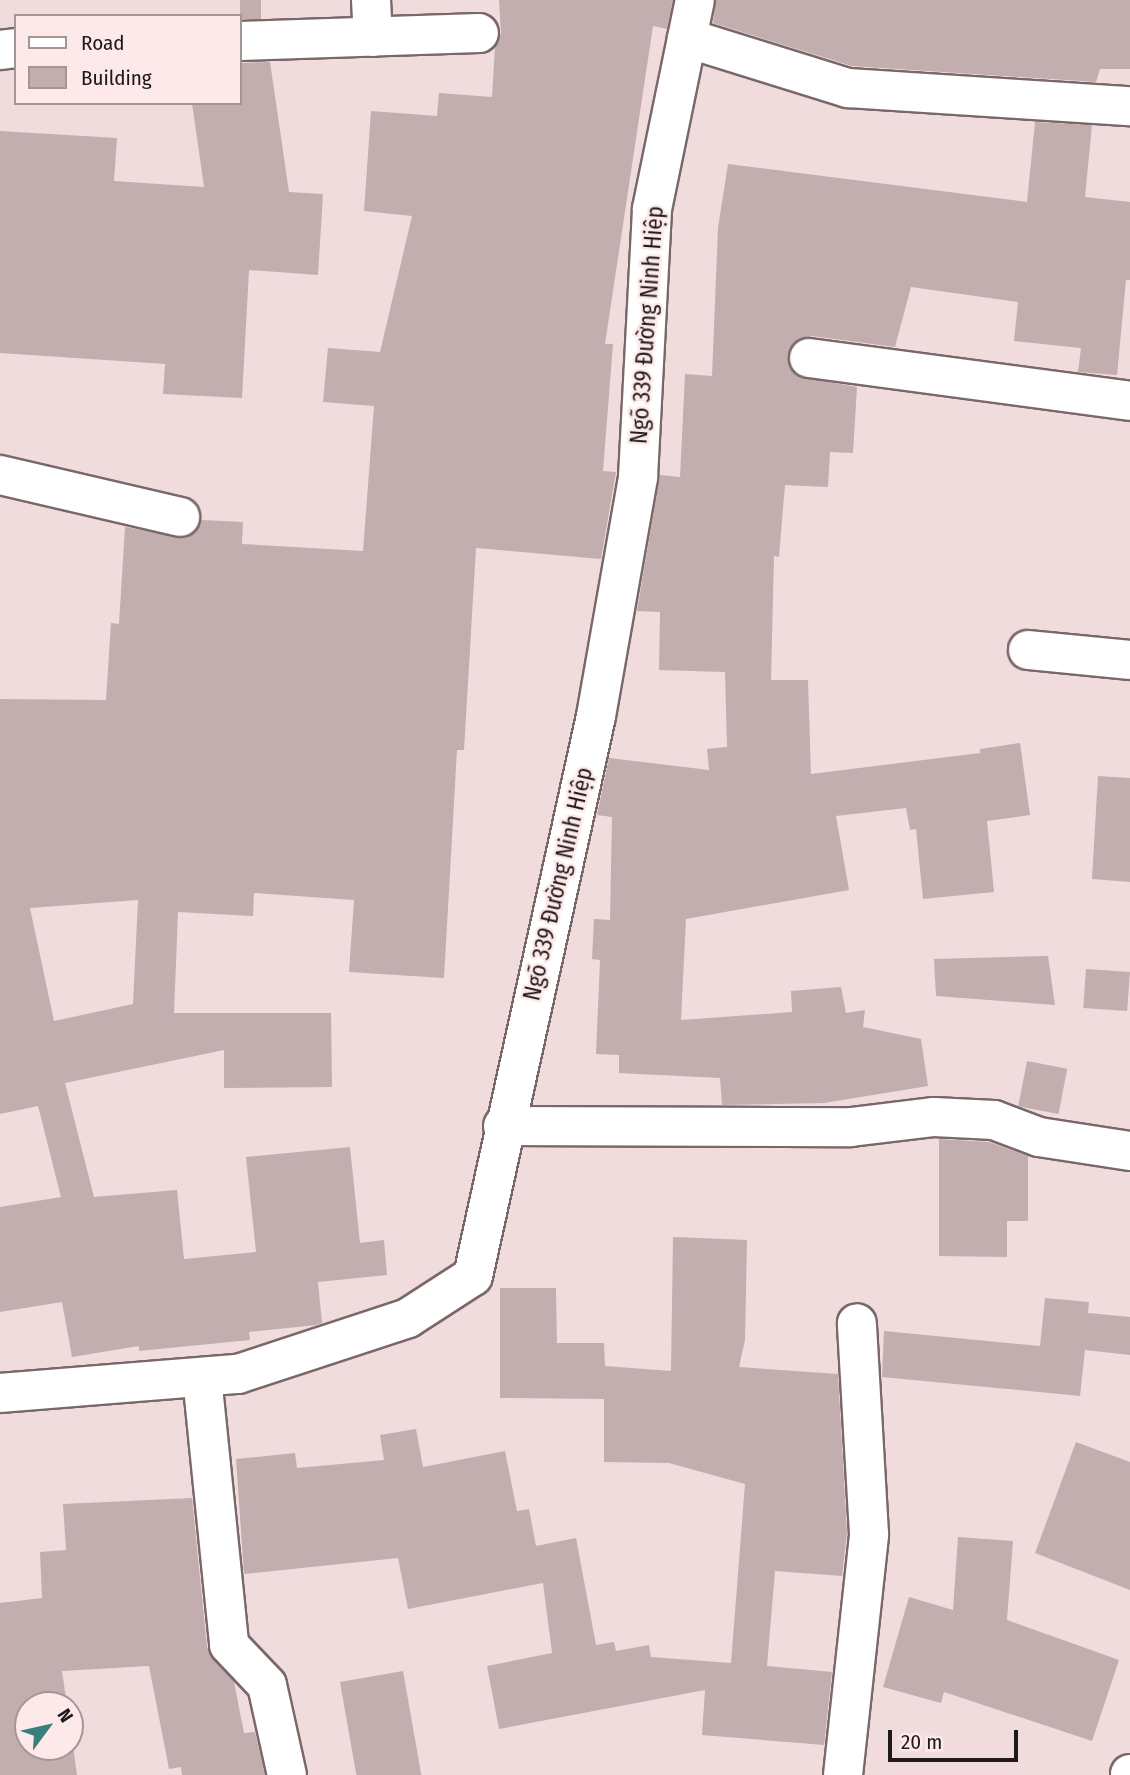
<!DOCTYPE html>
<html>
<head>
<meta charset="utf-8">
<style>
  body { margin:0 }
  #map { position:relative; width:1130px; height:1775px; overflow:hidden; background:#f0dbdd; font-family:"Fira Sans Condensed",sans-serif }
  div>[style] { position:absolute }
  .building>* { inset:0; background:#c2aeaf; transform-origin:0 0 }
  .roads { filter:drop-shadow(2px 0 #7a6869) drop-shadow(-2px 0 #7a6869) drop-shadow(0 2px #7a6869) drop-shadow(0 -2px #7a6869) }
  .minor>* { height:38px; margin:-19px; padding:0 19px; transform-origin:19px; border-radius:19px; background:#fff }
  span { translate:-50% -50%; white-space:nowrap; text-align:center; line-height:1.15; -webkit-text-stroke:5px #fde9ea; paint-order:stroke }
  .street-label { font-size:23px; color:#201919 }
  .legend { position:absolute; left:14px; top:14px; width:228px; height:91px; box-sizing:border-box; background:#fde9ea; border:2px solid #a59696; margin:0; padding:9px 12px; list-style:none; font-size:21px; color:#201919 }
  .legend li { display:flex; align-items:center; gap:14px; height:35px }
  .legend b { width:35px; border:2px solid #a59696 }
  .north { position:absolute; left:14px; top:1691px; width:70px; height:70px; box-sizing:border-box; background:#fde9ea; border:2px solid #a59696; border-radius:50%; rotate:57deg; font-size:19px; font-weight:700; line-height:28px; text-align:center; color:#201919 }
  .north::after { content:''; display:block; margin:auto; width:24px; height:32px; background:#37807d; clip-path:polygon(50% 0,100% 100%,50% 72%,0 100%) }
  .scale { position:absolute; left:888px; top:1730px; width:130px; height:32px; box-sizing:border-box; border:4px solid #201919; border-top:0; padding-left:9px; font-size:21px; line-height:24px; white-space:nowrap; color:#201919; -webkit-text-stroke:5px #fde9ea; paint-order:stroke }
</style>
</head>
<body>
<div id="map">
  <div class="building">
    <div style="left:240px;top:0;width:21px;height:19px"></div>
    <div style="clip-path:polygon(evenodd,499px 0,673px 0,667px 29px,653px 26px,605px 344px,613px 344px,603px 471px,616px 472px,601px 559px,476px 548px,464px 750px,457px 750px,444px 978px,349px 972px,354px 900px,254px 893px,253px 916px,178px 912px,174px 1013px,331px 1013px,332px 1087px,224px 1088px,224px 1050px,65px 1083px,94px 1197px,177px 1190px,184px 1259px,256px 1252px,246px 1157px,350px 1147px,360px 1243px,384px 1240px,387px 1275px,318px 1282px,322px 1323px,316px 1325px,249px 1332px,250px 1340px,139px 1351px,139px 1346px,72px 1357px,62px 1302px,0 1312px,0 1207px,61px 1197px,38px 1106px,0 1114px,0 699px,106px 700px,111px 623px,119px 624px,125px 527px,186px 538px,196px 531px,201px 520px,243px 522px,242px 544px,363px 551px,374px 406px,323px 402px,328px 348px,380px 352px,412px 216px,364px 211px,371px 111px,437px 116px,439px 93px,492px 97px,495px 47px,501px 33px,499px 0,138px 900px,133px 1004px,54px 1021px,30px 908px,138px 900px)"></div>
    <div style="clip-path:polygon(716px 0,1130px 0,1130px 69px,1100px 69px,1096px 82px,852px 66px,713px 23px)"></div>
    <div style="clip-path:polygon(270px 62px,289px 192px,323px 194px,318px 275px,249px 270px,242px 398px,163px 394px,165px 364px,0 353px,0 131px,117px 138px,114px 181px,204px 187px,192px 103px,240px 103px,240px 63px)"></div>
    <div style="clip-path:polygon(1035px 122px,1092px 125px,1085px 197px,1130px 202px,1130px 280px,1126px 280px,1117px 375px,1078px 372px,1081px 348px,1014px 341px,1018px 302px,911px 287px,895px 347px,812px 336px,792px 344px,789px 366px,796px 376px,857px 387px,853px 453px,830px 452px,828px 487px,785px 485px,779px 557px,774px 556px,771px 680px,808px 680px,811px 774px,980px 753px,980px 749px,1020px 743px,1030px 815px,987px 821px,994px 892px,923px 899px,916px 829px,910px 830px,906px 808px,836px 816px,849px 890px,686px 919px,681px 1020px,792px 1012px,791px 991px,841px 987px,846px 1013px,865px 1010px,863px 1027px,921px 1039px,928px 1086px,824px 1103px,722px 1105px,720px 1078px,619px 1073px,619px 1055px,596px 1054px,600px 960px,592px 959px,594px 919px,610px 920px,612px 817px,597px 815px,609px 758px,709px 770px,707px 749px,727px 747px,725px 672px,659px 670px,660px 612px,637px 611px,660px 475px,680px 477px,685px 374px,712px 376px,718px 228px,728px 164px,1027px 202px)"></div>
    <div style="clip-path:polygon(1098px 776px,1130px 778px,1130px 882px,1092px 879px)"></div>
    <div style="clip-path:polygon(1048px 956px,1055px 1005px,936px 996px,934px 959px)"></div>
    <div style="left:1086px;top:969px;width:44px;height:39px;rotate:4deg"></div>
    <div style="left:1027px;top:1061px;width:41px;height:46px;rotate:11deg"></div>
    <div style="clip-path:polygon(939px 1139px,989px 1142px,1028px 1156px,1028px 1221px,1007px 1221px,1007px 1257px,939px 1256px)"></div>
    <div style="clip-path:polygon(673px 1237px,747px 1240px,745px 1340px,739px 1367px,838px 1374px,847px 1533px,842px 1576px,775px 1571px,767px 1666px,832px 1672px,824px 1745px,702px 1735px,705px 1690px,499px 1729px,487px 1666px,552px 1653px,543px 1583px,408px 1609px,398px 1558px,244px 1574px,236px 1459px,295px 1453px,297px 1468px,384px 1460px,380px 1435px,416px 1429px,423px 1467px,505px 1451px,517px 1511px,529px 1509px,536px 1546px,576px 1538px,596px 1645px,614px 1642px,616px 1651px,649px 1645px,651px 1657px,731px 1663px,745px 1484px,669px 1463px,604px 1462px,604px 1399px,500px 1398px,500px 1288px,556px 1288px,557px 1343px,604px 1343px,605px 1366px,671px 1371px)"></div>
    <div style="clip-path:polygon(1045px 1298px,1089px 1302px,1088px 1313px,1130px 1317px,1130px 1355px,1085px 1350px,1080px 1396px,882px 1377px,884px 1331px,1040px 1346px)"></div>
    <div style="clip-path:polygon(1076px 1442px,1130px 1462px,1130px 1590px,1035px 1553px)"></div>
    <div style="clip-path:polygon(192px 1498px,207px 1647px,234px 1682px,244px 1733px,255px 1732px,265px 1775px,182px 1775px,181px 1767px,169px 1769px,149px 1666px,62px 1671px,67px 1705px,28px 1705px,28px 1747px,70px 1747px,70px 1725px,77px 1775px,0 1775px,0 1603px,42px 1598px,40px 1552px,66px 1550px,63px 1504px)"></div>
    <div style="clip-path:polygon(958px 1537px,1013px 1541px,1007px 1620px,1119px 1660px,1092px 1741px,944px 1692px,941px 1703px,883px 1687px,909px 1597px,953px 1610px)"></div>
    <div style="left:403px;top:1671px;width:106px;height:64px;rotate:80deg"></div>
  </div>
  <div class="roads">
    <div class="minor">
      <div style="left:371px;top:0;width:37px;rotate:87deg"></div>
      <div style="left:687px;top:38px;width:169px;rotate:17.3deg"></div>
      <div style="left:848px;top:88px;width:283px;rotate:3.7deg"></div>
      <div style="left:240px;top:41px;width:239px;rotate:-1.9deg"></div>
      <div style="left:0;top:50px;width:16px;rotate:-7deg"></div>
      <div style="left:809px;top:358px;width:324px;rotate:7.6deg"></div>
      <div style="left:0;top:475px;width:185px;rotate:13.1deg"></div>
      <div style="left:1028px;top:650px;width:102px;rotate:5.6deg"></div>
      <div style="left:503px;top:1126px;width:348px;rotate:0.2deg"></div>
      <div style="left:851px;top:1127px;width:84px;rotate:-6.9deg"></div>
      <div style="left:934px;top:1117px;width:60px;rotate:2.9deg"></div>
      <div style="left:994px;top:1120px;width:48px;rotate:20.7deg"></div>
      <div style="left:1039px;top:1137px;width:92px;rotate:8.7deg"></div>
      <div style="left:202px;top:1377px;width:269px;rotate:84.2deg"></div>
      <div style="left:229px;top:1645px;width:55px;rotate:46.5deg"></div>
      <div style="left:267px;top:1685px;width:92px;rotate:77.5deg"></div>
      <div style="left:0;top:1393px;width:239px;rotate:-4.6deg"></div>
      <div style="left:238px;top:1374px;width:179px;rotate:-18.2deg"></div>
      <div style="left:408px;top:1318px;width:77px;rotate:-32.9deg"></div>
      <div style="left:473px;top:1276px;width:573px;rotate:-77.61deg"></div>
      <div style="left:596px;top:716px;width:243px;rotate:-80deg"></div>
      <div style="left:638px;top:477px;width:268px;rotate:-87deg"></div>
      <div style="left:652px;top:209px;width:213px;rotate:-78.4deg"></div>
      <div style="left:843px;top:1775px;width:242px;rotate:-83.8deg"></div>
      <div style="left:869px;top:1534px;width:211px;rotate:-93.3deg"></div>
      <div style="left:1130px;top:1775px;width:1px;rotate:-90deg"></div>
    </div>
  </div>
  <div class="street-label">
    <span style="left:647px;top:325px;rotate:-86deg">Ngõ 339 Đường Ninh Hiệp</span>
    <span style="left:558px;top:884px;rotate:-77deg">Ngõ 339 Đường Ninh Hiệp</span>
  </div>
  <ul class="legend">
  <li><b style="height:9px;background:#fff"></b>Road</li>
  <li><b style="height:19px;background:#c2aeaf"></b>Building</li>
  </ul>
  <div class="north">N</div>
  <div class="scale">20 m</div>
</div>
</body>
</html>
